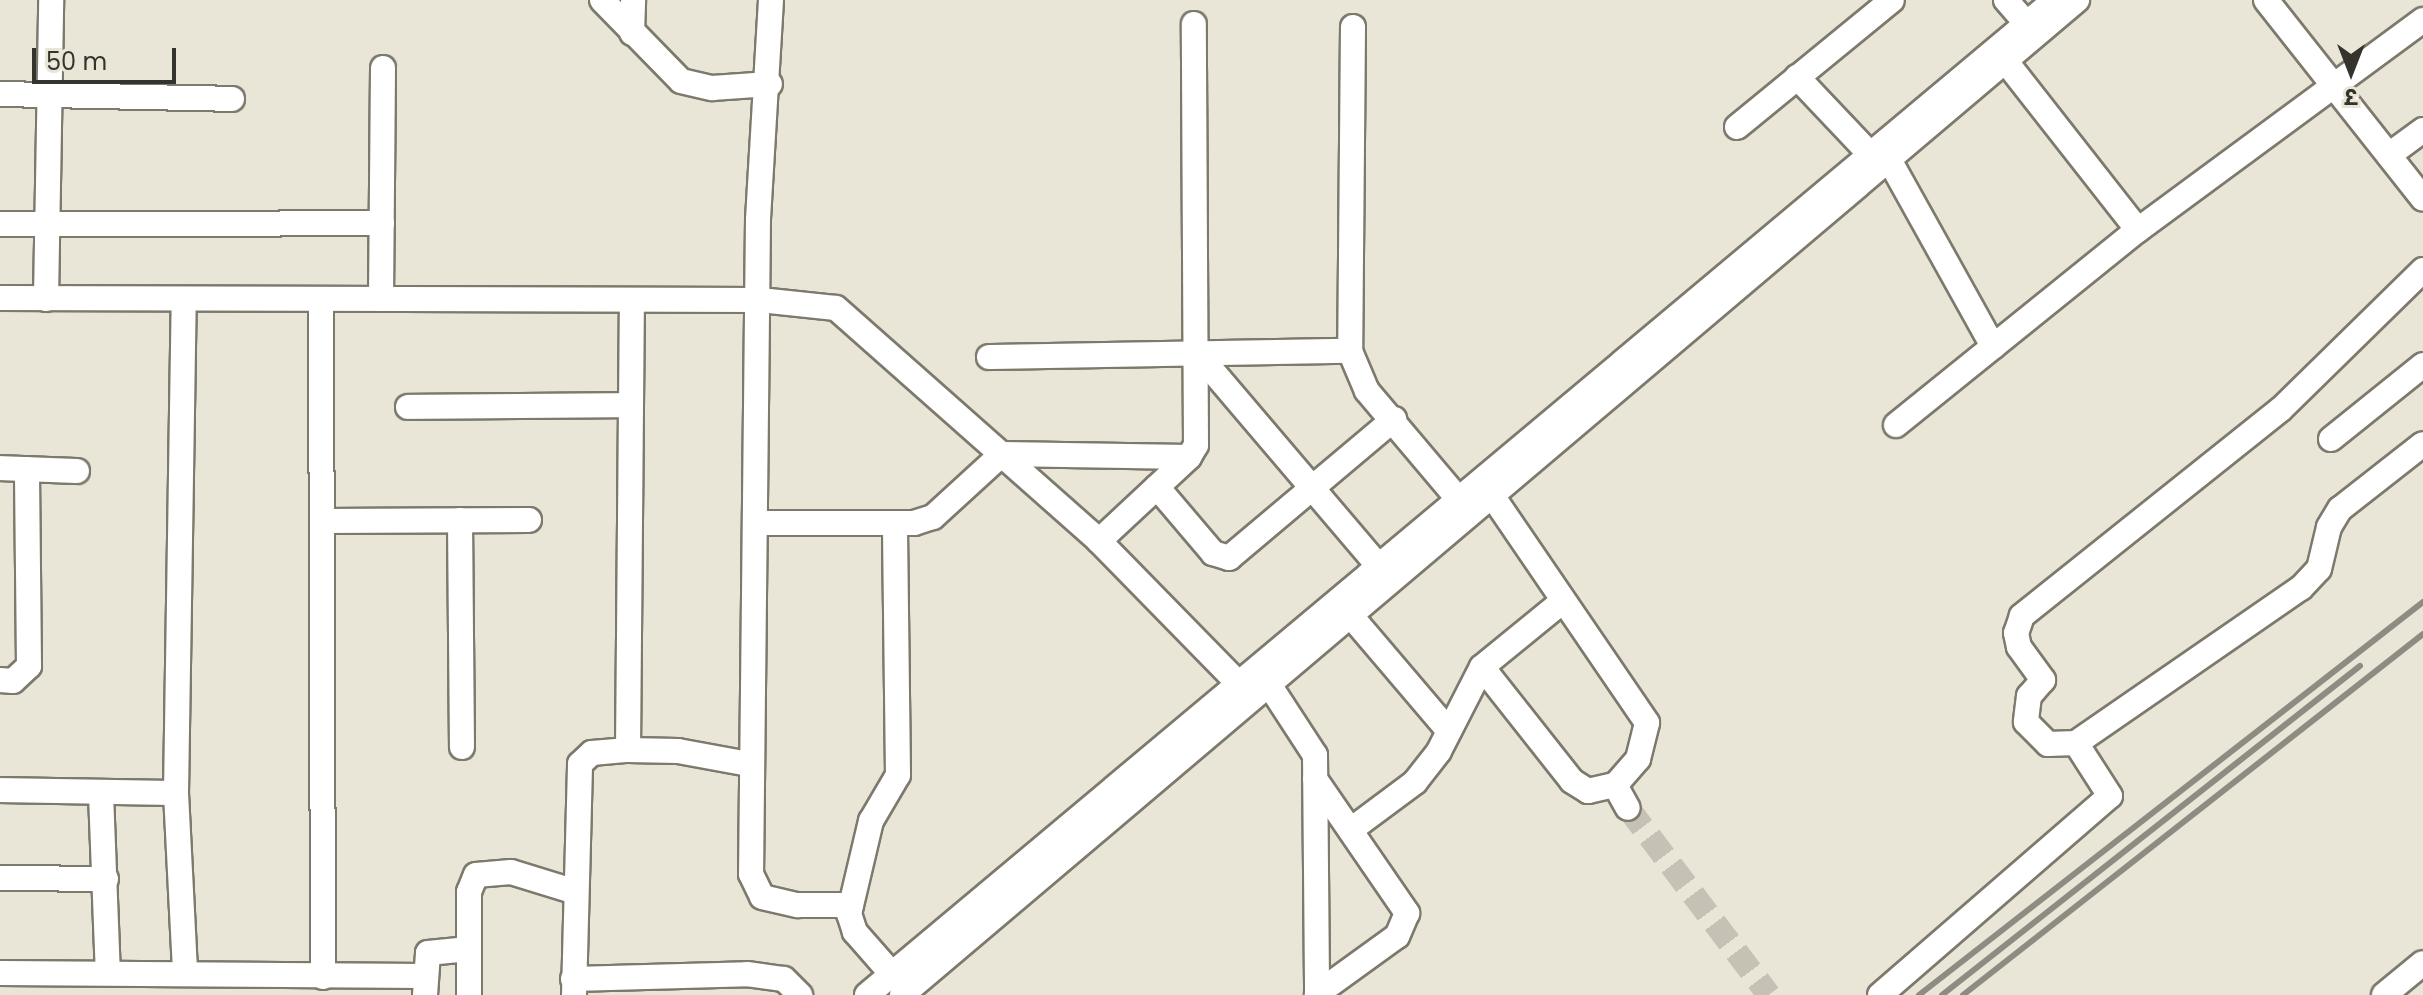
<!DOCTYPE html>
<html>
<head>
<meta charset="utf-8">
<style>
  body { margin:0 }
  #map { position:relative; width:2423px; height:995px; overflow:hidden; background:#e9e5d7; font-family:Poppins,"Noto Sans Devanagari",sans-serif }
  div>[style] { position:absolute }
  .minor-tunnel>* { height:24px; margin-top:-12px; transform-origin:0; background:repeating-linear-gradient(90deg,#c5c1b5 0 24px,transparent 0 36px) }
  .roads { filter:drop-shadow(2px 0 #7d796c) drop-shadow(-2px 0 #7d796c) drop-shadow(0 2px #7d796c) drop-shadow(0 -2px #7d796c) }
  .minor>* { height:24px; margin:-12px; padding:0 12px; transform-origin:12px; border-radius:12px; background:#fff }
  .rail>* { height:6px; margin:-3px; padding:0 3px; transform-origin:3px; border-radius:3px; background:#8e8c82 }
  span { translate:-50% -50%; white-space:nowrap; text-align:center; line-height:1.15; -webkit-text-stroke:6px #e9e5d7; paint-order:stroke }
  .north { position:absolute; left:2311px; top:32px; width:80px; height:80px; -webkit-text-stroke:6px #e9e5d7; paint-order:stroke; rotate:180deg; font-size:22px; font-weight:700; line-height:32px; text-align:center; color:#34332d }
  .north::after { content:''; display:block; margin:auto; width:28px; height:36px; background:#34332d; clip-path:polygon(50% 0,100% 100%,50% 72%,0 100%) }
  .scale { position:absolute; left:32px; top:48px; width:144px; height:36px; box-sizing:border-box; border:4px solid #34332d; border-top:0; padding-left:10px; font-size:24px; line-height:28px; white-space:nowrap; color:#34332d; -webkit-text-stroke:6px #e9e5d7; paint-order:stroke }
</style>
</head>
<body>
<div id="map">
  <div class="minor-tunnel">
    <div style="left:1628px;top:808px;width:234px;rotate:53deg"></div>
  </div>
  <div class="roads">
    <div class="minor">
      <div style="left:602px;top:0;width:113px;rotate:45.7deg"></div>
      <div style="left:681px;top:81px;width:32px;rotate:13deg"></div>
      <div style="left:712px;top:88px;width:58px;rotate:-3.9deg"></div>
      <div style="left:771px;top:0;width:220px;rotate:93.4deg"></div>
      <div style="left:758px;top:220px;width:654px;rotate:90.61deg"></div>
      <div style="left:751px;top:874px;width:25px;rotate:64deg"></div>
      <div style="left:762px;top:897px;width:37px;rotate:13deg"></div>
      <div style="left:798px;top:905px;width:53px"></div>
      <div style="left:2006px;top:0;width:32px;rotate:49deg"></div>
      <div style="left:2266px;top:0;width:253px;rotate:51.7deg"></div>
      <div style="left:1353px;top:27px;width:324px;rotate:90.5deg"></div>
      <div style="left:1350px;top:351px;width:43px;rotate:67deg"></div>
      <div style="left:1367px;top:391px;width:153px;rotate:49.8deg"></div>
      <div style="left:632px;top:33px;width:33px;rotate:-88deg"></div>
      <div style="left:2007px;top:63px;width:212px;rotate:51.9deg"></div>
      <div style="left:1797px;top:77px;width:103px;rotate:46.6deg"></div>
      <div style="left:0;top:94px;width:232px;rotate:1.2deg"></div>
      <div style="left:1737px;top:127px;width:200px;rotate:-39.3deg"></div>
      <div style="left:2389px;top:155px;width:42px;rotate:-36.3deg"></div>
      <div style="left:1891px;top:163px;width:210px;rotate:60.9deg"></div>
      <div style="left:0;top:224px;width:382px;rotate:-0.1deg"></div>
      <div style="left:2423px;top:270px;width:199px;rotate:135.6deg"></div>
      <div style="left:2281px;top:409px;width:332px;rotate:141.4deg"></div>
      <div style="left:2022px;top:616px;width:18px;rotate:109deg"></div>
      <div style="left:2016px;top:633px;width:14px;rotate:78deg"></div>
      <div style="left:2019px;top:647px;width:41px;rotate:54deg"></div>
      <div style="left:2043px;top:680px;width:21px;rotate:131deg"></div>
      <div style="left:2029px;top:696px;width:26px;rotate:97deg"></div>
      <div style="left:2026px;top:722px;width:31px;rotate:45deg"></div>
      <div style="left:2048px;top:744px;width:28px;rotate:-2deg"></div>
      <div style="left:2076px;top:743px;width:273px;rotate:-34.6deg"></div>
      <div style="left:2301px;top:588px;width:26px;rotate:-47deg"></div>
      <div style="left:2319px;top:569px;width:43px;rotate:-76.6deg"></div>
      <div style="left:2329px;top:527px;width:21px;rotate:-59deg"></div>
      <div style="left:2340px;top:509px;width:105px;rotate:-38.1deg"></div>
      <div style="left:0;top:298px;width:760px;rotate:0.15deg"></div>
      <div style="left:760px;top:300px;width:76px;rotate:6deg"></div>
      <div style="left:836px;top:308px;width:351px;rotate:41.5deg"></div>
      <div style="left:1099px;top:541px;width:217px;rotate:45.6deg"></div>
      <div style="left:46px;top:299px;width:299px;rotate:-89deg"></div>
      <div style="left:321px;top:299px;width:678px;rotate:89.83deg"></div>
      <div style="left:381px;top:299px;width:231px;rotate:-89.5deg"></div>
      <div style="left:1199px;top:355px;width:275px;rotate:49.6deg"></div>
      <div style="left:989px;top:357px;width:361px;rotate:-1deg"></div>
      <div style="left:408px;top:407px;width:223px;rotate:-0.5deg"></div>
      <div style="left:1896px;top:425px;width:311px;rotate:-38.9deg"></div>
      <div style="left:2138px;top:230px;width:354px;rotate:-36.4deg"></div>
      <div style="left:2331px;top:439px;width:118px;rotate:-38.8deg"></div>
      <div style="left:0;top:468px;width:77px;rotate:2.2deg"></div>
      <div style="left:1157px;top:487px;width:87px;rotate:49.7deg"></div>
      <div style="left:1213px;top:553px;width:17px;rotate:17deg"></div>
      <div style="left:1229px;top:558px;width:216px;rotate:-40.1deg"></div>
      <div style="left:1491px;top:494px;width:277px;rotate:55.7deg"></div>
      <div style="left:1647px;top:723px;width:37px;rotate:104deg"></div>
      <div style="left:1638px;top:759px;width:35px;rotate:131deg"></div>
      <div style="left:1615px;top:785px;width:26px;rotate:61deg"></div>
      <div style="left:460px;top:520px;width:227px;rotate:89.5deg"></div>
      <div style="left:322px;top:521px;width:207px;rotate:-0.3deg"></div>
      <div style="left:757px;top:523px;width:157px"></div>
      <div style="left:914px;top:523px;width:20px;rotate:-18deg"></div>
      <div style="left:933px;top:517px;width:93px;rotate:-42.4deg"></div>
      <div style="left:1002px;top:454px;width:187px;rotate:0.9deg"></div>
      <div style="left:1099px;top:541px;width:123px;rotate:-43deg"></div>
      <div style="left:1189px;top:457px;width:14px;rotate:-60deg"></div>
      <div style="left:1196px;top:445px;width:421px;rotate:-90.3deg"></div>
      <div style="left:1351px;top:616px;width:151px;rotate:49.6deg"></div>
      <div style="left:1482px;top:667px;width:145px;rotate:51.7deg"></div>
      <div style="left:1572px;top:781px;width:19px;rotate:32deg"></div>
      <div style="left:1588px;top:791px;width:28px;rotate:-13deg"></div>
      <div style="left:0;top:680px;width:13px;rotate:4deg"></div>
      <div style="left:13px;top:681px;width:22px;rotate:-43deg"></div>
      <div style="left:29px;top:666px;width:197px;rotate:-90.6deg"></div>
      <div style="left:1270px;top:686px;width:82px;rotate:56.9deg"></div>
      <div style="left:1315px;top:755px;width:240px;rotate:89.5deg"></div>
      <div style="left:628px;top:750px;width:450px;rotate:-89.5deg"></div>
      <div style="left:1315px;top:779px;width:163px;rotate:55.5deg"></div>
      <div style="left:1407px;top:913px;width:25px;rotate:113deg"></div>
      <div style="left:1397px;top:936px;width:99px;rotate:144.1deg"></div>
      <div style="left:0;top:790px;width:176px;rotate:1deg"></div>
      <div style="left:176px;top:793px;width:180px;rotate:87.1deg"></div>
      <div style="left:176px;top:793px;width:494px;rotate:-89.1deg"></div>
      <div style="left:101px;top:794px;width:179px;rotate:87.8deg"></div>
      <div style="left:1352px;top:829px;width:79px;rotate:-36.7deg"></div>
      <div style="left:1415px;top:782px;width:39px;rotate:-52deg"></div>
      <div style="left:1439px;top:751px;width:94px;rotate:-62.9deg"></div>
      <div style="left:1482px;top:667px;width:104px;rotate:-39.2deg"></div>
      <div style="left:0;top:878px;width:106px;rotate:0.5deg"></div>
      <div style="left:0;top:973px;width:425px;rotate:0.4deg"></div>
      <div style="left:891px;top:973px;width:55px;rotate:-131.3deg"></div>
      <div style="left:855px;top:932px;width:19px;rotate:-108deg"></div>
      <div style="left:849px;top:914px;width:96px;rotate:-76.7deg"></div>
      <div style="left:871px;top:821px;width:53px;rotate:-59.6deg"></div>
      <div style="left:898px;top:775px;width:250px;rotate:-90.7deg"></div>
      <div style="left:573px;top:979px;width:174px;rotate:-1.6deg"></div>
      <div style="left:747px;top:974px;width:37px;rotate:8deg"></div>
      <div style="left:784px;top:979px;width:23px;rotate:45deg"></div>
      <div style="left:425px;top:995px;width:42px;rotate:-85.9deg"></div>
      <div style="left:428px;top:953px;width:41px;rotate:-5.6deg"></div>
      <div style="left:469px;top:995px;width:103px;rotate:-90deg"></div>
      <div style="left:469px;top:892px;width:18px;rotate:-68deg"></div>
      <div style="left:476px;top:875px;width:35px;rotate:-5deg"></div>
      <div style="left:511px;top:872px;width:68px;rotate:17.1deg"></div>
      <div style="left:574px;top:995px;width:231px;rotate:-88.5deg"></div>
      <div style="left:580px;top:764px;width:16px;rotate:-43deg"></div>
      <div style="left:592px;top:753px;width:36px;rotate:-5deg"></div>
      <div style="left:628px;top:750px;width:50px;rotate:1.1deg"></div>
      <div style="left:678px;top:751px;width:72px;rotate:10.4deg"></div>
      <div style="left:867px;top:995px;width:1550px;rotate:-39.95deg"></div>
      <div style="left:902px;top:995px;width:1540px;rotate:-40.26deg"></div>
      <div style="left:1880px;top:995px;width:304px;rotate:-40.9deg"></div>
      <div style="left:2110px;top:796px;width:63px;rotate:-122.7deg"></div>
      <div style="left:2384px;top:995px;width:50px;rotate:-39.4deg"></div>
    </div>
  </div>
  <div class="rail">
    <div style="left:1919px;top:995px;width:639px;rotate:-37.95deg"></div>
    <div style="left:1942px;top:995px;width:532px;rotate:-38.21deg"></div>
    <div style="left:1963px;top:995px;width:585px;rotate:-38.12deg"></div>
  </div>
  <div class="north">उ</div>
  <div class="scale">50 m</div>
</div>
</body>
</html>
